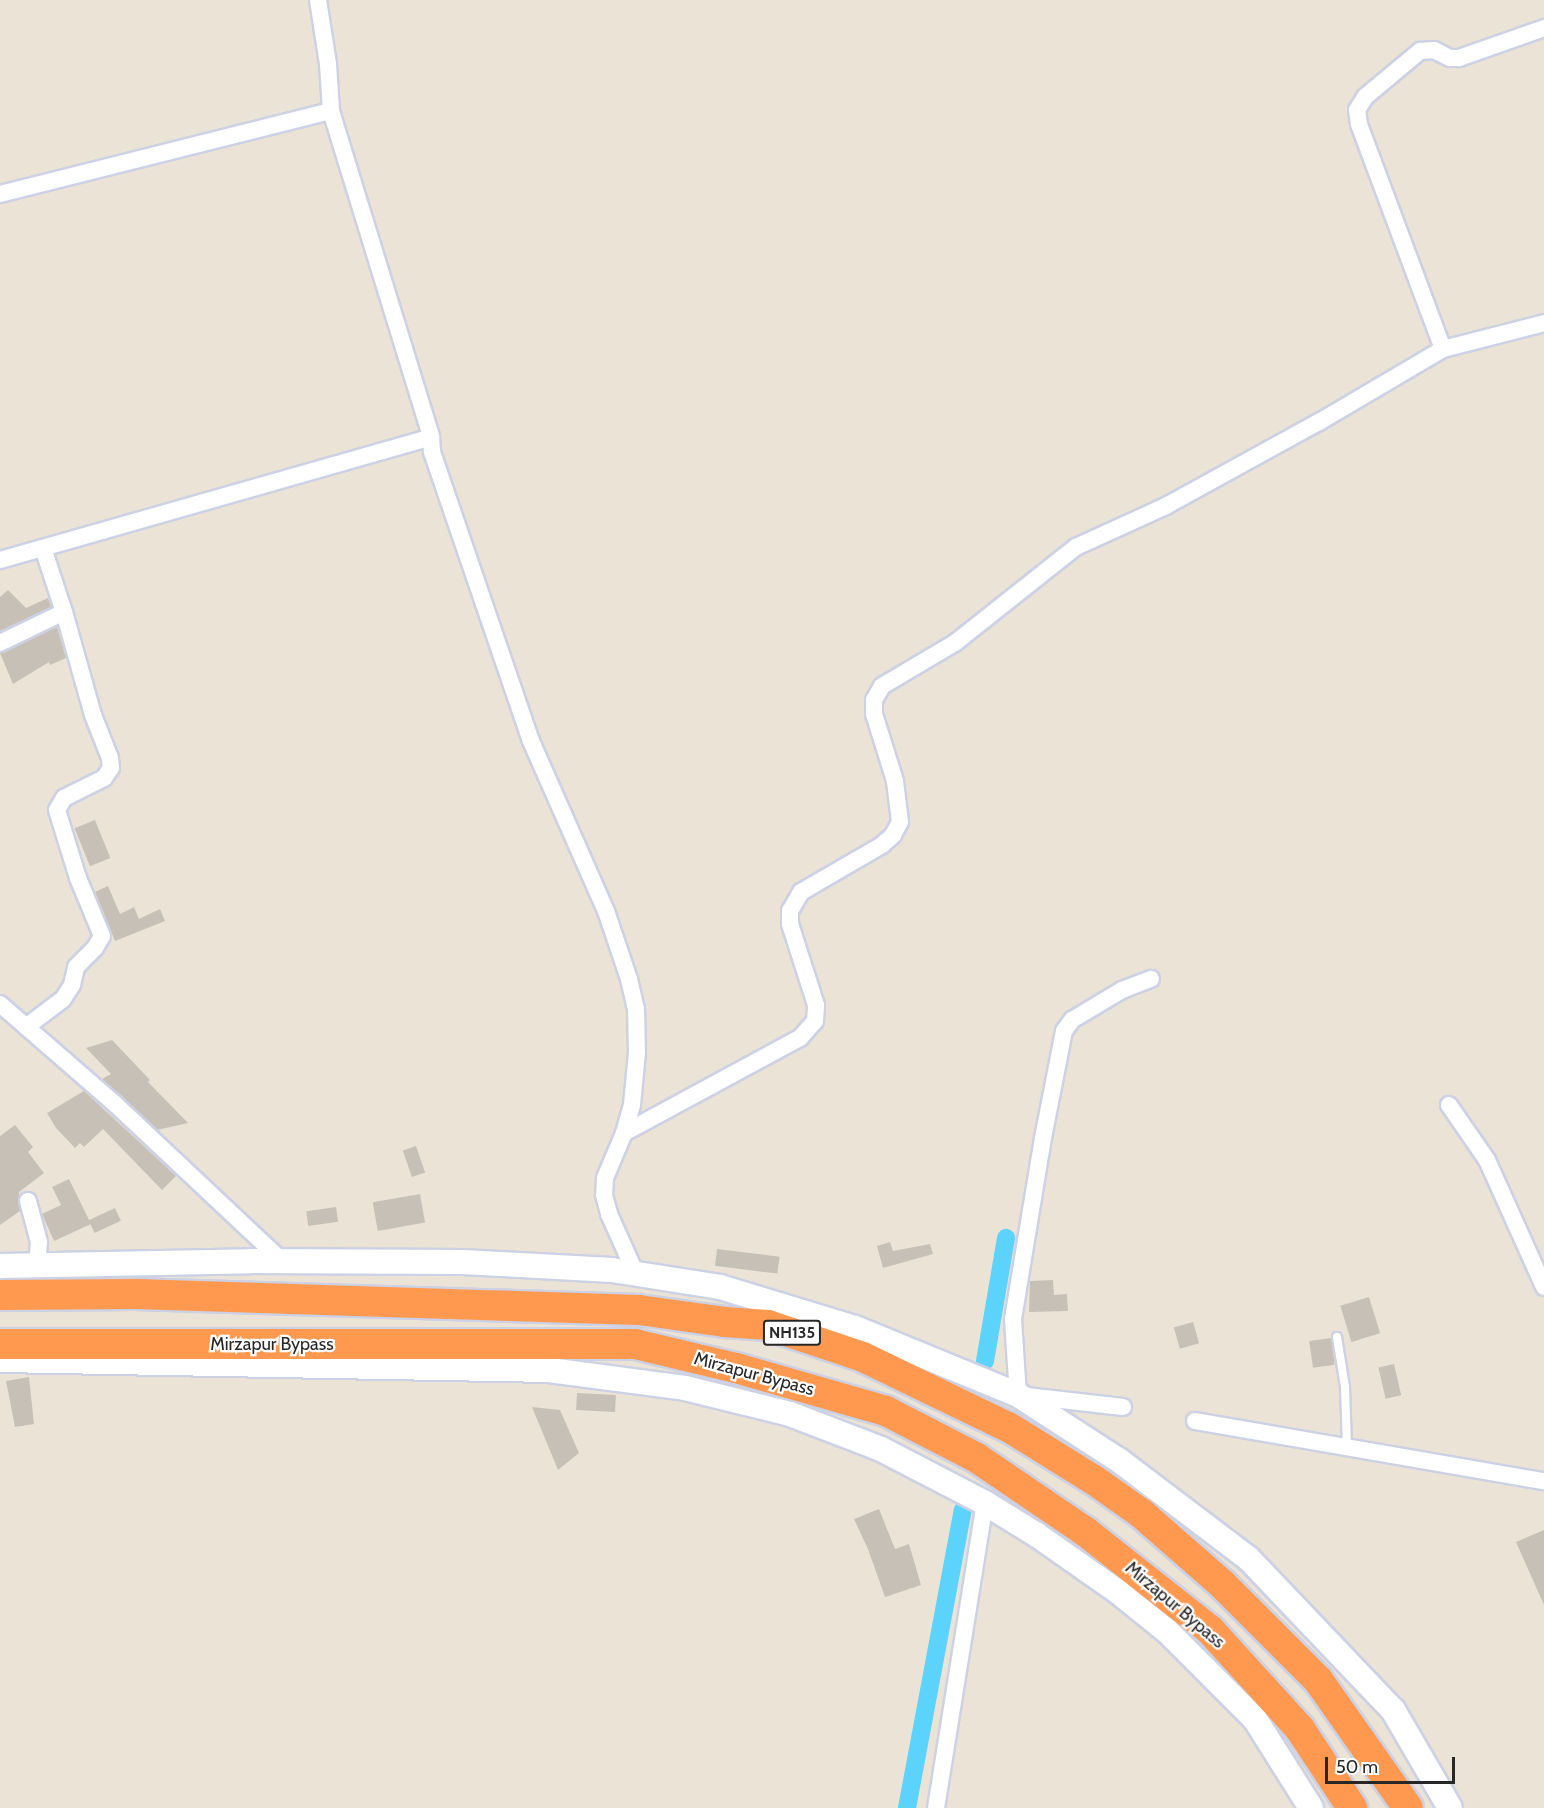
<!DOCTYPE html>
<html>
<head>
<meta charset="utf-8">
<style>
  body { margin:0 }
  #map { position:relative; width:1544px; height:1808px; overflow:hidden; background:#ece3d7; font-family:Cabin,sans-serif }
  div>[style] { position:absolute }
  .canal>* { height:18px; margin:-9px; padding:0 9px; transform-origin:9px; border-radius:9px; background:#5cd3fc }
  .building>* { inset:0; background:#c7c0b7; transform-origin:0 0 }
  .roads { filter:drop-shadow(2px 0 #ccd1e3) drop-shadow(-2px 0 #ccd1e3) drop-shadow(0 2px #ccd1e3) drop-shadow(0 -2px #ccd1e3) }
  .lane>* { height:8px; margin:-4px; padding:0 4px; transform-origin:4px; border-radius:4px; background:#fff }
  .street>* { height:16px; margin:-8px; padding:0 8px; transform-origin:8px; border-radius:8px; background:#fff }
  .secondary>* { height:24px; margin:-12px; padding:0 12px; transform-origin:12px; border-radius:12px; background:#fff }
  .highway>* { height:30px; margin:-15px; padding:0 15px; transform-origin:15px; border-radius:15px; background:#ff994f }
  span { translate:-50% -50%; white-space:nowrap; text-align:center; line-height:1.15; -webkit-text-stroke:4.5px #fff; paint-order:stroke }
  .shield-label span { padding:2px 4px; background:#fff; border:2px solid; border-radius:4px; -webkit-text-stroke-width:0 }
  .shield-label { font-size:16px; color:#272727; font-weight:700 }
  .street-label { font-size:18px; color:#272727 }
  .scale { position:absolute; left:1325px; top:1757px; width:130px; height:27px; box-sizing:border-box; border:3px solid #272727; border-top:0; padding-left:8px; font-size:18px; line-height:21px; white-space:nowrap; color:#272727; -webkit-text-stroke:4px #fff; paint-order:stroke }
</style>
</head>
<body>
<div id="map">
  <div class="canal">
    <div style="left:985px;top:1361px;width:125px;rotate:-80.3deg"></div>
    <div style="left:907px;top:1808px;width:303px;rotate:-79.4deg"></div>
  </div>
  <div class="building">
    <div style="clip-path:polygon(8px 590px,26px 608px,48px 598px,51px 607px,0 631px,0 597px)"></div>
    <div style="clip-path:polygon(57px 627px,66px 658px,50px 665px,49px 662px,13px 684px,0 653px)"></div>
    <div style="left:95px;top:820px;width:41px;height:22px;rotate:68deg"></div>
    <div style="clip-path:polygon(108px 886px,120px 914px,134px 907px,139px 919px,160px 909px,165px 921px,115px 941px,95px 892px)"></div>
    <div style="clip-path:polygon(112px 1040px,150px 1080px,148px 1082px,188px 1123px,157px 1130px,102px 1079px,111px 1074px,86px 1048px)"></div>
    <div style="clip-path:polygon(84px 1091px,176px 1176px,162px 1190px,103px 1129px,84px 1147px,80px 1143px,75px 1148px,56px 1128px,47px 1113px)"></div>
    <div style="clip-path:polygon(15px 1125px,33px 1147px,28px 1152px,44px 1173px,19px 1192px,20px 1211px,0 1225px,0 1136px)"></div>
    <div style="left:416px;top:1146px;width:28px;height:14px;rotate:71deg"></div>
    <div style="clip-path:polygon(69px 1179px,91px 1224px,54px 1241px,42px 1214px,61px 1205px,52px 1187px)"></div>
    <div style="left:420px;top:1194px;width:29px;height:48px;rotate:80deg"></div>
    <div style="left:336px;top:1207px;width:15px;height:30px;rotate:82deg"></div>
    <div style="left:115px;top:1208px;width:14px;height:29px;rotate:65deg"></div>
    <div style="clip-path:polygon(890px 1242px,893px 1251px,930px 1244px,933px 1254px,883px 1268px,877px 1246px)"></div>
    <div style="left:717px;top:1249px;width:63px;height:17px;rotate:7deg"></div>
    <div style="clip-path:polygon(1053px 1280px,1054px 1295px,1067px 1294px,1068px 1311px,1029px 1312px,1030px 1281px)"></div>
    <div style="left:1369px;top:1297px;width:38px;height:30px;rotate:73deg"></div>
    <div style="left:1193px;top:1322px;width:22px;height:20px;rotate:74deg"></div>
    <div style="left:1331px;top:1338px;width:27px;height:22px;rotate:82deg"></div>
    <div style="left:1394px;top:1364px;width:32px;height:16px;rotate:77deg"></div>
    <div style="clip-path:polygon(29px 1377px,34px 1424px,15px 1427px,6px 1381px)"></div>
    <div style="left:577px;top:1393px;width:39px;height:17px;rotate:3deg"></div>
    <div style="clip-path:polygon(532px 1407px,560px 1410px,579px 1453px,558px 1470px)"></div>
    <div style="clip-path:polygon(879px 1509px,895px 1549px,909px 1544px,921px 1585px,885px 1597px,868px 1549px,854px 1519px)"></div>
    <div style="clip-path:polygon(1544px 1530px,1544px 1605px,1516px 1542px)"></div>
  </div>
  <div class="roads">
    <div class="lane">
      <div style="left:1337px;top:1337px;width:51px;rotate:80.9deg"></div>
      <div style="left:1345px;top:1387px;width:60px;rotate:88.1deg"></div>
    </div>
    <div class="street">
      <div style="left:318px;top:0;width:65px;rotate:81.1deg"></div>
      <div style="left:328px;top:64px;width:47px;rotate:86.3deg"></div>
      <div style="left:331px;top:111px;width:341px;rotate:72.9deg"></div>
      <div style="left:431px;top:437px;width:15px;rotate:86deg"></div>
      <div style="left:432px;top:452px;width:305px;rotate:71.1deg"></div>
      <div style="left:531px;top:741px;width:186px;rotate:66.2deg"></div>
      <div style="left:606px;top:911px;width:72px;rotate:71.3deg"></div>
      <div style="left:629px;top:979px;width:31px;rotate:77deg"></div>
      <div style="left:636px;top:1009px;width:43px;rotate:88.7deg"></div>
      <div style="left:637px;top:1052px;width:53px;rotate:95.4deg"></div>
      <div style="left:632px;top:1105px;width:29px;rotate:106deg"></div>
      <div style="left:624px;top:1133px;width:49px;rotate:112.9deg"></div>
      <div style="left:605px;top:1178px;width:17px;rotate:93deg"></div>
      <div style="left:604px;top:1195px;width:20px;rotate:75deg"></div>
      <div style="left:609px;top:1214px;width:66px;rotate:65.8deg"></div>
      <div style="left:0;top:194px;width:341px;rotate:-14.1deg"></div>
      <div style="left:1443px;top:349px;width:240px;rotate:-110.5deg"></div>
      <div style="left:1359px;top:124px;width:14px;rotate:-98deg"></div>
      <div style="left:1357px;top:110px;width:15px;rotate:-58deg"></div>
      <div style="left:1365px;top:97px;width:72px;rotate:-39.9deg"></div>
      <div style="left:1420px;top:51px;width:14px;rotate:-4deg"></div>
      <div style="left:1434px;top:50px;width:18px;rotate:27deg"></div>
      <div style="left:1450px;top:58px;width:9px"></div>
      <div style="left:1459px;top:58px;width:90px;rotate:-19.4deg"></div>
      <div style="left:0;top:560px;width:448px;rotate:-15.9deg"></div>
      <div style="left:0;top:643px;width:71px;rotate:-25.8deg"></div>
      <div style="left:0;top:1004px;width:152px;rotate:41deg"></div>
      <div style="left:115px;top:1104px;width:229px;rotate:43.2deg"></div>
      <div style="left:26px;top:1027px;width:46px;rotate:-37.1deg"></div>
      <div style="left:63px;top:999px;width:17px;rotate:-57deg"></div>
      <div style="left:72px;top:985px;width:18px;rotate:-77deg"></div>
      <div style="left:76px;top:967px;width:27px;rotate:-45deg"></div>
      <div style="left:95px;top:948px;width:14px;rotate:-60deg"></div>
      <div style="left:102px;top:936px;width:63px;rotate:-112.5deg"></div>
      <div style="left:78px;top:878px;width:71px;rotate:-107.2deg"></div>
      <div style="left:57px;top:810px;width:14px;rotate:-60deg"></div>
      <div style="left:64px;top:798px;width:45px;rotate:-26.6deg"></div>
      <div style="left:104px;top:778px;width:12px;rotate:-55deg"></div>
      <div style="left:111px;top:768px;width:10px;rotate:-96deg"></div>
      <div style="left:110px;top:758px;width:46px;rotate:-111.6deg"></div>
      <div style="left:93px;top:715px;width:107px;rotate:-105.7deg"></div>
      <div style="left:64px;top:612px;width:67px;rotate:-108.2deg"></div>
      <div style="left:1449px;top:1105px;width:67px;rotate:55.4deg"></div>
      <div style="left:1487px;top:1160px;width:139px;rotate:65.8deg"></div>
      <div style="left:624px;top:1133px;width:200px;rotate:-28.4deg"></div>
      <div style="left:800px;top:1038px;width:23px;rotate:-49deg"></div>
      <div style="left:815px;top:1021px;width:16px;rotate:-86deg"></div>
      <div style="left:816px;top:1005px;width:85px;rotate:-107.8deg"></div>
      <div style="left:790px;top:924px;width:13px;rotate:-90deg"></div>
      <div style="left:790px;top:911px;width:22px;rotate:-60deg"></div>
      <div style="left:801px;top:892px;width:94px;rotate:-30.1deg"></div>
      <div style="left:882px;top:845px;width:15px;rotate:-42deg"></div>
      <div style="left:893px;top:835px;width:15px;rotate:-62deg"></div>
      <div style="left:900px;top:822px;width:41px;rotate:-97deg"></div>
      <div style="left:895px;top:781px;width:70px;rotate:-107.4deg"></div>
      <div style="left:874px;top:714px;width:14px;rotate:-90deg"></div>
      <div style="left:874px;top:700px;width:16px;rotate:-60deg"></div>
      <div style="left:882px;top:686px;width:86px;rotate:-30.7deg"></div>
      <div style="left:956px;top:642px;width:153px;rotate:-38.4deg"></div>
      <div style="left:1076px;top:547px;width:99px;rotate:-24.5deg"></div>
      <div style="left:1166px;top:506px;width:175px;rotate:-28.8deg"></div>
      <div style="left:1319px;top:422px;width:144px;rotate:-30.5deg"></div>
      <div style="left:1443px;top:349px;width:104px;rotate:-14.4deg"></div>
      <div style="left:28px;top:1201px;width:42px;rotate:75deg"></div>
      <div style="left:39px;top:1242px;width:24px;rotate:95deg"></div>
      <div style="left:1123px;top:1407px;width:106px;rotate:-173.5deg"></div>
      <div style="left:1018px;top:1395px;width:76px;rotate:-93.8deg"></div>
      <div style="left:1013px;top:1319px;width:183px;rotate:-80.6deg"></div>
      <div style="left:1043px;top:1138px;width:109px;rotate:-78.9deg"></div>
      <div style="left:1064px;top:1031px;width:14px;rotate:-54deg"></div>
      <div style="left:1072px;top:1020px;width:58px;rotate:-31deg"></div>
      <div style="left:1122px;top:990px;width:31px;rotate:-21deg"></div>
      <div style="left:1195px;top:1421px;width:354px;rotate:9.8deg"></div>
      <div style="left:936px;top:1808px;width:309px;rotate:-80.9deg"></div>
    </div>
    <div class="secondary">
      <div style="left:0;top:1266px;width:251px;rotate:-1.1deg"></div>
      <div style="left:251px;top:1261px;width:212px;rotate:0.3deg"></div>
      <div style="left:463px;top:1262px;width:149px;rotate:3.1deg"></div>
      <div style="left:612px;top:1270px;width:109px;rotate:8.9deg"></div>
      <div style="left:720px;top:1287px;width:141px;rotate:16.9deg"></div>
      <div style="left:855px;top:1328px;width:176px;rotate:22.3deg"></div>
      <div style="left:1018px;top:1395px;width:121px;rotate:32.9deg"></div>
      <div style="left:1120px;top:1461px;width:161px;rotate:37.2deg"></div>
      <div style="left:1248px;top:1558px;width:210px;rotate:46.4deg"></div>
      <div style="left:1393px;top:1710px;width:113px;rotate:59.8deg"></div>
      <div style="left:0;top:1360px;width:549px;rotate:1.04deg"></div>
      <div style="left:549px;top:1370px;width:137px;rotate:7.5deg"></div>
      <div style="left:685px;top:1388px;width:108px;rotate:13.9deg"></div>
      <div style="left:790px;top:1414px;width:97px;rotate:21deg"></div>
      <div style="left:881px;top:1449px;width:117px;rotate:27.4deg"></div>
      <div style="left:985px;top:1503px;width:61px;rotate:31.6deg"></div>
      <div style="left:1037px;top:1535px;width:98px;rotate:35deg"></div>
      <div style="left:1117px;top:1591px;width:64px;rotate:38.7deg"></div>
      <div style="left:1167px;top:1631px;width:124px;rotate:45deg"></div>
      <div style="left:1255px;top:1719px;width:105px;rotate:57.8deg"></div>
    </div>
    <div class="highway">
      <div style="left:0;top:1295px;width:136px;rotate:-0.4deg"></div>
      <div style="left:136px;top:1294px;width:503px;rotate:1.82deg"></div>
      <div style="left:639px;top:1310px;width:86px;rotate:8deg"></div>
      <div style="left:724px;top:1322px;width:44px;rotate:3.9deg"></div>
      <div style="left:768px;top:1325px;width:100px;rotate:18.6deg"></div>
      <div style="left:863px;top:1357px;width:163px;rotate:25.8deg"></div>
      <div style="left:1010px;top:1428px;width:99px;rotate:31.8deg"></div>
      <div style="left:1094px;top:1480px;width:59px;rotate:35.3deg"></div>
      <div style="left:1142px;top:1514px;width:108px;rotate:41.2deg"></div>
      <div style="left:1223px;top:1585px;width:134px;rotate:45deg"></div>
      <div style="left:1318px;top:1680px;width:156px;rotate:54.9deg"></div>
      <div style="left:0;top:1344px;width:635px"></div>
      <div style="left:635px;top:1344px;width:104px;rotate:13.4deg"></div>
      <div style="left:736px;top:1368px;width:156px;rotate:16deg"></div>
      <div style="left:886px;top:1411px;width:102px;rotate:27.3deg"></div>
      <div style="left:977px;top:1458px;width:132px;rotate:34.2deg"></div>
      <div style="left:1086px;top:1532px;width:158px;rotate:38.3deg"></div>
      <div style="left:1210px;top:1630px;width:134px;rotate:47.7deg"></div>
      <div style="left:1300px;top:1729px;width:95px;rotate:56.6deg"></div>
    </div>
  </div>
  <div class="shield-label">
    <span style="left:792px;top:1333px">NH135</span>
  </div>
  <div class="street-label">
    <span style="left:272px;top:1344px">Mirzapur Bypass</span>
    <span style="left:754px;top:1374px;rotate:15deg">Mirzapur Bypass</span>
    <span style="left:1175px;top:1605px;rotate:40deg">Mirzapur Bypass</span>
  </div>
  <div class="scale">50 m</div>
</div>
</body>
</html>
